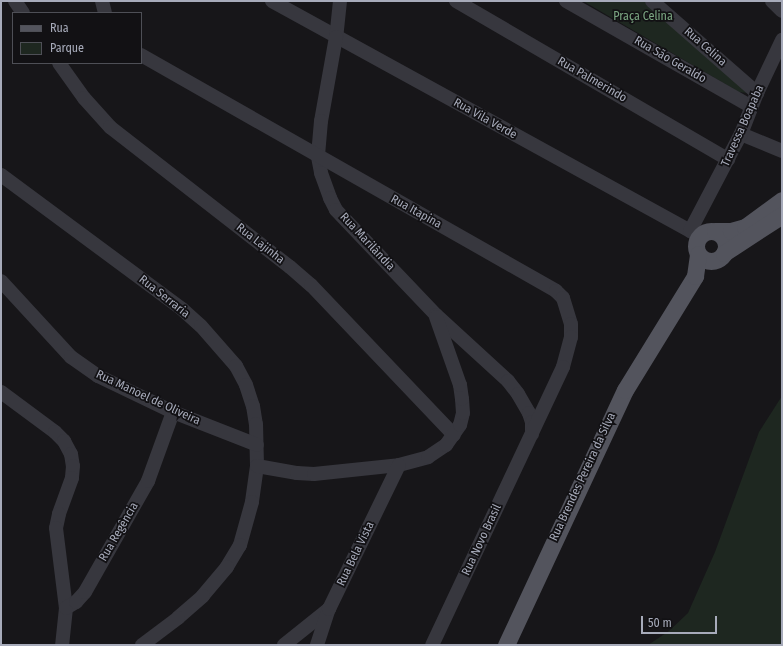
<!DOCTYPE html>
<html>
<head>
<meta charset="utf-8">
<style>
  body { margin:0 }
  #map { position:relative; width:783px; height:646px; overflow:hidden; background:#171619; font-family:"Fira Sans Condensed",sans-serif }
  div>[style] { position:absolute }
  .green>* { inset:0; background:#1e2720 }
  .minor>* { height:14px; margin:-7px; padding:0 7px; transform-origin:7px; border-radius:7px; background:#37373e }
  .major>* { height:17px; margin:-8.5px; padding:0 8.5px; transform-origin:8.5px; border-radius:8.5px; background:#53545d }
  .major>.ring { margin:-8.5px; padding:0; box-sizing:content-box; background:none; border:17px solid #53545d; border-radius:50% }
  span { translate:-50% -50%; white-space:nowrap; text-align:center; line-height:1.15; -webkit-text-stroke:3.5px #121114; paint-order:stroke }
  .park-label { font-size:12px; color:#7ca783 }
  .street-label { font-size:12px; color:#a7abba }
  .frame { position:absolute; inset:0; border:2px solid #a7abba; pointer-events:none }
  .legend { position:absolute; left:12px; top:12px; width:130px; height:52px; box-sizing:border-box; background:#121114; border:1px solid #4e4f56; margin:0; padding:5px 7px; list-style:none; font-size:12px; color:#a7abba }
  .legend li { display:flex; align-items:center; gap:8px; height:20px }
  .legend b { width:20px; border:1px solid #4e4f56 }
  .scale { position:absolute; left:641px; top:616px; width:76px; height:18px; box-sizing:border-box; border:2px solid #a7abba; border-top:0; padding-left:5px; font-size:12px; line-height:14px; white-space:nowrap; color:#a7abba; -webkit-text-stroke:3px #121114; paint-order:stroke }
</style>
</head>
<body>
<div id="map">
  <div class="green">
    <div style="clip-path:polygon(583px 1px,649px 1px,747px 93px,739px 92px)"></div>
    <div style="clip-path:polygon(782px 396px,782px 645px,648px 645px,669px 631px,688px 613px,715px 552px,759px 432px)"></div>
  </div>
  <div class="minor">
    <div style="left:15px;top:1px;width:14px;rotate:56deg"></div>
    <div style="left:102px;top:1px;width:12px;rotate:76deg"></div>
    <div style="left:272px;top:1px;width:487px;rotate:28.8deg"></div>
    <div style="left:340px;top:1px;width:36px;rotate:96deg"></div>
    <div style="left:336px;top:37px;width:85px;rotate:100.1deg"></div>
    <div style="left:321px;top:121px;width:36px;rotate:95deg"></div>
    <div style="left:318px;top:157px;width:16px;rotate:79deg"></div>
    <div style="left:321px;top:173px;width:27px;rotate:70deg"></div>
    <div style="left:330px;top:198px;width:13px;rotate:63deg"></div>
    <div style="left:336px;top:210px;width:145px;rotate:46.4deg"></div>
    <div style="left:436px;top:315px;width:98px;rotate:42.5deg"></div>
    <div style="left:508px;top:381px;width:16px;rotate:52deg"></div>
    <div style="left:518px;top:394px;width:22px;rotate:60deg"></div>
    <div style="left:529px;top:413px;width:9px;rotate:72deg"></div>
    <div style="left:532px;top:422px;width:12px;rotate:90deg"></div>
    <div style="left:456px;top:1px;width:315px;rotate:30.2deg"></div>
    <div style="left:566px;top:1px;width:214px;rotate:29.7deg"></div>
    <div style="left:652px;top:1px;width:140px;rotate:41.2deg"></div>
    <div style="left:772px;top:1px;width:14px;rotate:45deg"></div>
    <div style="left:141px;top:55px;width:477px;rotate:29.6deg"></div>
    <div style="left:556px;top:291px;width:10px;rotate:45deg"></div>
    <div style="left:563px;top:298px;width:27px;rotate:73deg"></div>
    <div style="left:571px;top:324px;width:13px;rotate:90deg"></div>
    <div style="left:571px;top:337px;width:31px;rotate:105deg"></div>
    <div style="left:563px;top:367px;width:307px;rotate:115.2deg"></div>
    <div style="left:59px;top:63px;width:43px;rotate:54.5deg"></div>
    <div style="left:84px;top:98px;width:39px;rotate:48deg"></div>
    <div style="left:110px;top:127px;width:228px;rotate:37.9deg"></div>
    <div style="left:290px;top:267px;width:28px;rotate:41deg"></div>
    <div style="left:311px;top:285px;width:207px;rotate:46.4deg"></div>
    <div style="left:741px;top:134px;width:44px;rotate:22.5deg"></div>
    <div style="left:1px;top:175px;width:225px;rotate:36.5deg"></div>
    <div style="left:182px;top:309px;width:25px;rotate:42deg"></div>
    <div style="left:201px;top:326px;width:53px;rotate:48.8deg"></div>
    <div style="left:236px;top:366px;width:21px;rotate:62deg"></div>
    <div style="left:246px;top:385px;width:22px;rotate:72deg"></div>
    <div style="left:253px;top:406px;width:18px;rotate:81deg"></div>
    <div style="left:256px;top:424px;width:42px;rotate:88.6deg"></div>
    <div style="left:257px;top:466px;width:36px;rotate:98deg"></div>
    <div style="left:252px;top:502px;width:45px;rotate:105.6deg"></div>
    <div style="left:240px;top:545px;width:26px;rotate:121deg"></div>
    <div style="left:227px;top:567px;width:38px;rotate:130deg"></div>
    <div style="left:203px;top:596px;width:33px;rotate:139deg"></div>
    <div style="left:178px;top:618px;width:45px;rotate:143.1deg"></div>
    <div style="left:690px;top:231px;width:110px;rotate:-62.3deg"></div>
    <div style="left:741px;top:134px;width:44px;rotate:-68.7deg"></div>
    <div style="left:757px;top:93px;width:59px;rotate:-64.7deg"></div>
    <div style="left:1px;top:281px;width:103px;rotate:47.4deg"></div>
    <div style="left:71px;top:357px;width:33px;rotate:35deg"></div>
    <div style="left:98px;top:376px;width:83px;rotate:25.6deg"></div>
    <div style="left:173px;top:412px;width:90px;rotate:21.4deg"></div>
    <div style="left:1px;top:392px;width:67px;rotate:36.5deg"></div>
    <div style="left:55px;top:432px;width:13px;rotate:45deg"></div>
    <div style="left:64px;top:441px;width:15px;rotate:62deg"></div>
    <div style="left:71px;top:454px;width:12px;rotate:81deg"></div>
    <div style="left:73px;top:466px;width:12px;rotate:95deg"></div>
    <div style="left:72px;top:478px;width:38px;rotate:110deg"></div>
    <div style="left:59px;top:514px;width:14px;rotate:102deg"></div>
    <div style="left:56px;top:528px;width:81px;rotate:82.9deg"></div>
    <div style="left:66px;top:608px;width:37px;rotate:96deg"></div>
    <div style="left:257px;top:466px;width:41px;rotate:9.9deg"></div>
    <div style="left:297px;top:473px;width:17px;rotate:3deg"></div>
    <div style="left:314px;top:474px;width:85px;rotate:-6deg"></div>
    <div style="left:399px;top:465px;width:30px;rotate:-15deg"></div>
    <div style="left:428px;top:457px;width:22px;rotate:-34deg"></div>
    <div style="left:446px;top:445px;width:24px;rotate:-55deg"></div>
    <div style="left:460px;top:425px;width:12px;rotate:-76deg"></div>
    <div style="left:463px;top:413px;width:14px;rotate:-94deg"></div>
    <div style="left:462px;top:399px;width:14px;rotate:-98deg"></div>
    <div style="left:460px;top:385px;width:72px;rotate:-109.4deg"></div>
    <div style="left:66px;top:608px;width:12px;rotate:-31deg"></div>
    <div style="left:76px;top:602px;width:13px;rotate:-48deg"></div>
    <div style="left:85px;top:592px;width:128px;rotate:-60.4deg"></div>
    <div style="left:148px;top:481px;width:73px;rotate:-70.1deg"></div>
    <div style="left:284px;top:645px;width:58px;rotate:-38.7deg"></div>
    <div style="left:317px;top:645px;width:38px;rotate:-72deg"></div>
    <div style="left:329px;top:609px;width:160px;rotate:-64.1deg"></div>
  </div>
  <div class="major">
    <div class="ring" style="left:696px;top:231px;width:13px;height:13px"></div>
    <div style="left:715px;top:231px;width:16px"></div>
    <div style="left:731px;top:231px;width:15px;rotate:-16deg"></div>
    <div style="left:745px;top:227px;width:46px;rotate:-36.1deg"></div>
    <div style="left:724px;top:253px;width:69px;rotate:-33.2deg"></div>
    <div style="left:506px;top:645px;width:281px;rotate:-65deg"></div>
    <div style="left:625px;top:390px;width:134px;rotate:-58.4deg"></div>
    <div style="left:695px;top:276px;width:22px;rotate:-82deg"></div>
  </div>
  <div class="park-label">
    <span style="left:643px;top:17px">Praça Celina</span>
  </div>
  <div class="street-label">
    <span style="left:705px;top:47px;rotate:41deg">Rua Celina</span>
    <span style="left:670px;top:60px;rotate:30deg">Rua São Geraldo</span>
    <span style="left:592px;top:80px;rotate:30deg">Rua Palmerindo</span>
    <span style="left:485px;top:119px;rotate:29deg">Rua Vila Verde</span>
    <span style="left:743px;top:126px;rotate:-66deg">Travessa Boapaba</span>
    <span style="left:416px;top:212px;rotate:29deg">Rua Itapina</span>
    <span style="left:367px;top:242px;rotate:47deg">Rua Marilândia</span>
    <span style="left:260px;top:244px;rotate:38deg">Rua Lajinha</span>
    <span style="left:164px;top:297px;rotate:38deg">Rua Serraria</span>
    <span style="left:148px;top:398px;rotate:25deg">Rua Manoel de Oliveira</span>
    <span style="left:583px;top:477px;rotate:-65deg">Rua Brendes Pereira da Silva</span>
    <span style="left:119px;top:532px;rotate:-60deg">Rua Regência</span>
    <span style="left:482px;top:540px;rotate:-65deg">Rua Novo Brasil</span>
    <span style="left:356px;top:554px;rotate:-64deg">Rua Bela Vista</span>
  </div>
  <div class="frame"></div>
  <ul class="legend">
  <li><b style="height:5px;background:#53545d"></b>Rua</li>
  <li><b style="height:11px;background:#1e2720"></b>Parque</li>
  </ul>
  <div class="scale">50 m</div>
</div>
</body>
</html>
